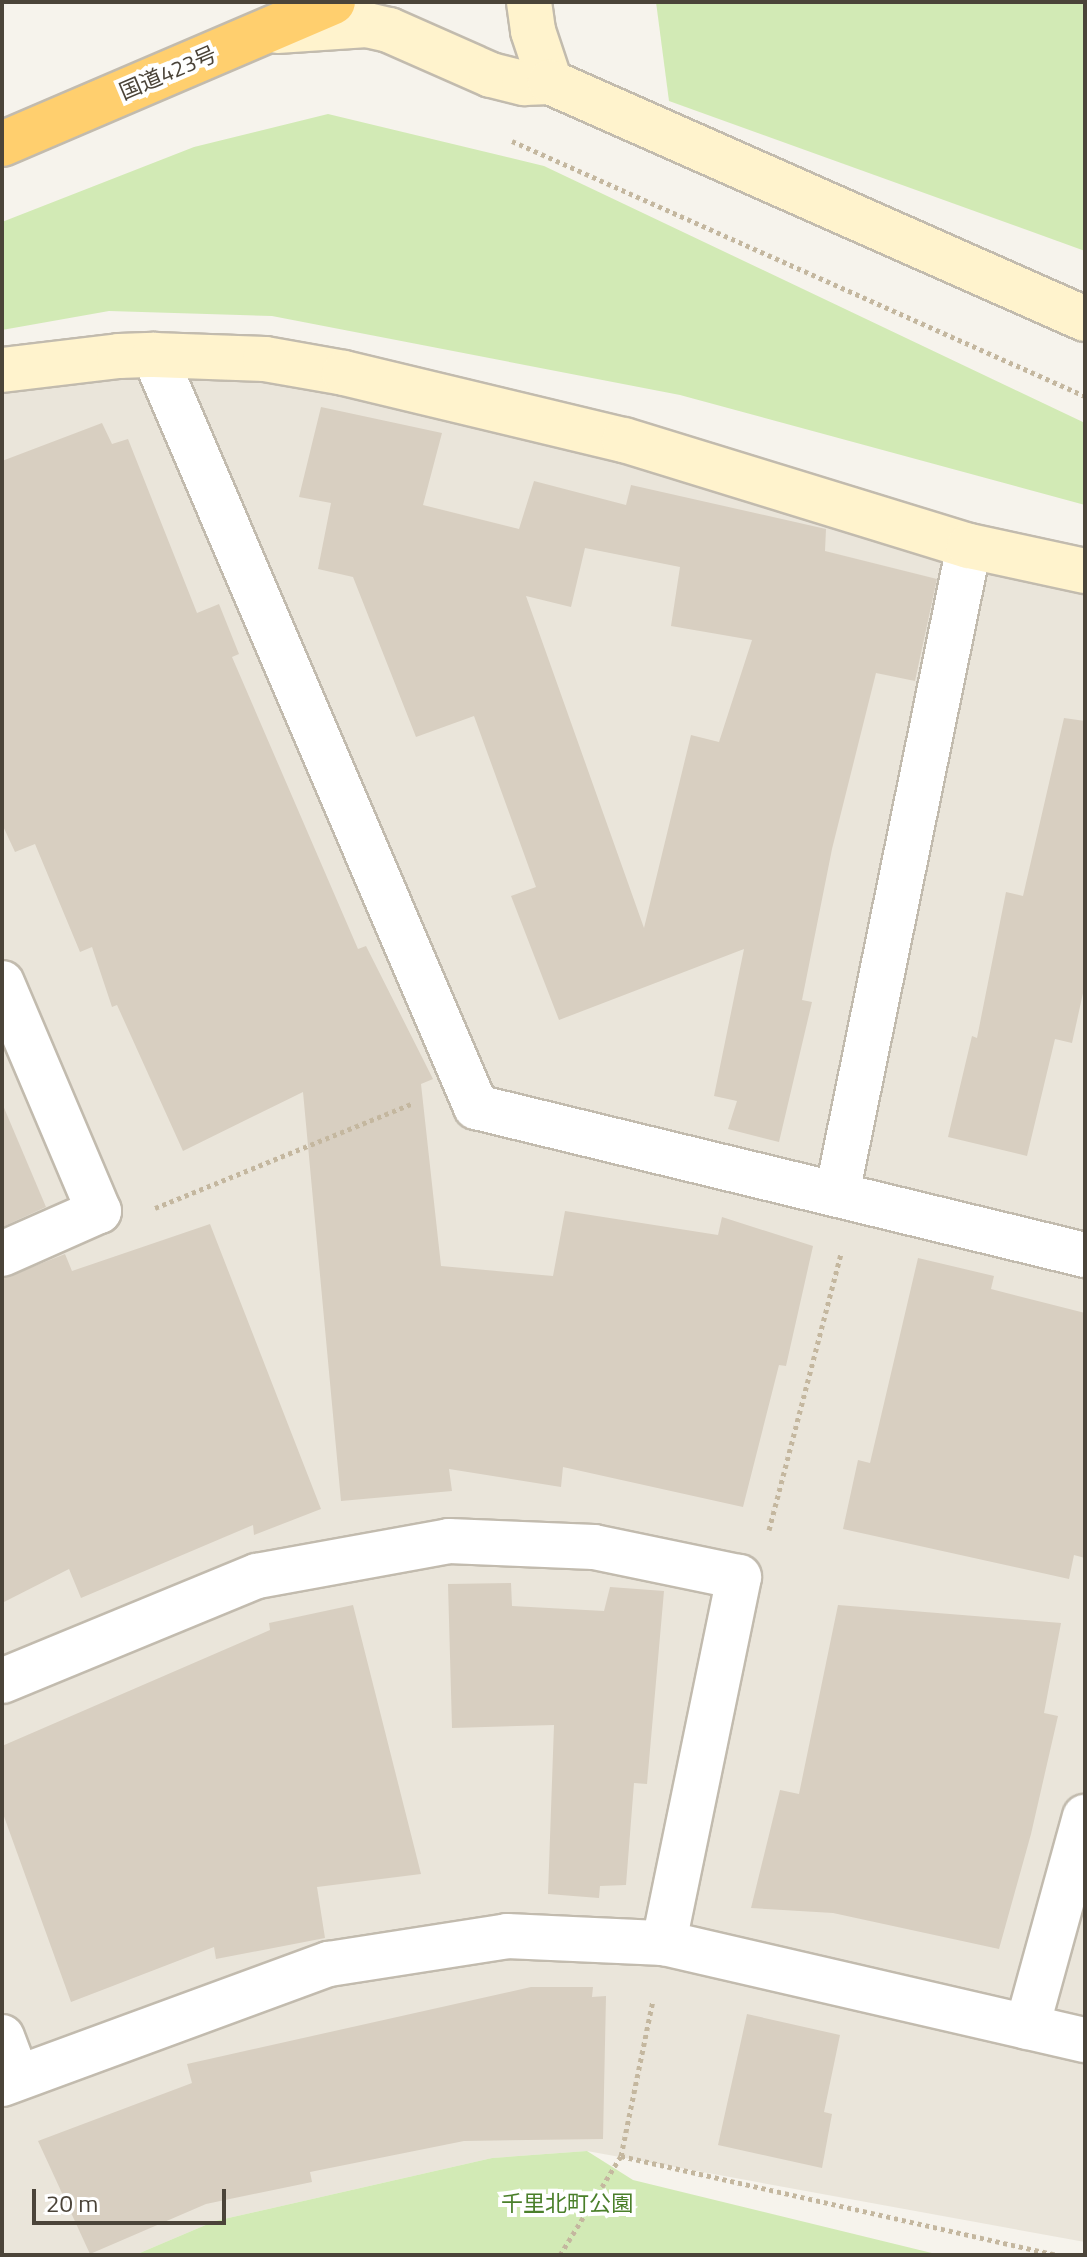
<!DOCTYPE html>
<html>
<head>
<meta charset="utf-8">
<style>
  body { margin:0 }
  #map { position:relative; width:1087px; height:2257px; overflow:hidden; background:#f6f3ec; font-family:"Titillium Web","Noto Sans JP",sans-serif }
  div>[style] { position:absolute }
  .residential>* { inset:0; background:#eae5da }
  .green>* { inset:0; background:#d2eab5 }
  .building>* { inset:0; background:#d8cfc1 }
  .path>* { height:5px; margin-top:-2.5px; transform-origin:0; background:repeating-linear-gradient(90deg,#c4b79f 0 4px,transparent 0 8px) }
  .roads { filter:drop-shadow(2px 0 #c2bbae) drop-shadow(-2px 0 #c2bbae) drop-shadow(0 2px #c2bbae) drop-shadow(0 -2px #c2bbae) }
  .street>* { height:44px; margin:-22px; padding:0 22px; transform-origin:22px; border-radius:22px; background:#fff }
  .secondary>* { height:44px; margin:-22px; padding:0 22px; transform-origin:22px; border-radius:22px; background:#fff3cd }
  .highway>* { height:44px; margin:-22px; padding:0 22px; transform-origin:22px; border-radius:22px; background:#ffcf6e }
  span { translate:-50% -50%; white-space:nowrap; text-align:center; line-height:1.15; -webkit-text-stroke:8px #fff; paint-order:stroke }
  .street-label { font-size:22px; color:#4b4439 }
  .park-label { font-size:22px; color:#4a7f2a }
  .frame { position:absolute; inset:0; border:4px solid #4b4439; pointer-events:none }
  .scale { position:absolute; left:32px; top:2189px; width:194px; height:36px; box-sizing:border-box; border:4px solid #4b4439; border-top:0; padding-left:10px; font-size:24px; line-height:28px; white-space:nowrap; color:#4b4439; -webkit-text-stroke:6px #fff; paint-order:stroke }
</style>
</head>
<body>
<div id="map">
  <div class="residential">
    <div style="clip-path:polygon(235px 356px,1085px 571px,1085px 2242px,587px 2151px,492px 2158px,215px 2221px,135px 2255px,2px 2255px,2px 370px)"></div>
  </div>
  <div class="green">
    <div style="clip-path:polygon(656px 2px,1085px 2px,1085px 251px,669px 101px)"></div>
    <div style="clip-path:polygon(328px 114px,544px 166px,1085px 423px,1085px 505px,680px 395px,272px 316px,109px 311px,2px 330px,2px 222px,194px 147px)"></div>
    <div style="clip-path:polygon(587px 2151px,633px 2180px,940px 2255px,135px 2255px,215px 2221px,492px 2158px)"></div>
  </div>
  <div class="building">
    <div style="clip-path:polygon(evenodd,321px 407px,442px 433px,423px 505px,519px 529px,534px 481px,626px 505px,631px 485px,826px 529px,825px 551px,937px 579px,915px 681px,876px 673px,832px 849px,802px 1000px,812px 1002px,779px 1142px,728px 1129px,737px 1101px,714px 1096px,744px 949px,559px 1020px,511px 896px,536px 887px,474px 716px,416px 737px,353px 577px,318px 569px,331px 503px,299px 497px,321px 407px,585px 548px,680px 567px,671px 626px,752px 640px,719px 742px,691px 735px,644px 928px,526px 596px,571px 607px,585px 548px)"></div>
    <div style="clip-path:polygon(102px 423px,112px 444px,128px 439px,197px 613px,219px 604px,239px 654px,232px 657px,358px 949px,366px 946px,433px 1079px,421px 1084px,441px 1266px,553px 1276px,565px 1211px,718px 1235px,722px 1217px,813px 1246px,786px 1366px,779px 1365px,743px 1507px,563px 1467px,561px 1487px,449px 1469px,452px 1491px,341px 1501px,303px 1092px,183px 1151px,117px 1005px,112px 1007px,92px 947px,80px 952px,35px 844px,15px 852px,2px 824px,2px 461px)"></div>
    <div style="clip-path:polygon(1064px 718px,1085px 721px,1085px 984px,1072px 1043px,1055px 1039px,1027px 1156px,948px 1137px,972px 1036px,977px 1038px,1006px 892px,1023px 896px)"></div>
    <div style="clip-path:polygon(2px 1103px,46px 1207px,2px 1227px)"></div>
    <div style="clip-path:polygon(210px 1224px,321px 1509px,254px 1535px,253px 1525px,81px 1598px,69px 1569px,2px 1603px,2px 1279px,65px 1254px,72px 1271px)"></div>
    <div style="clip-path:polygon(918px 1258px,994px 1276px,991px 1289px,1085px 1313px,1085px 1558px,1074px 1555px,1069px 1579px,843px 1529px,858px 1460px,870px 1463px)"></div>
    <div style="clip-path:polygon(511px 1583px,512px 1606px,604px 1611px,610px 1587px,664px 1591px,647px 1784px,634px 1783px,626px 1885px,600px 1886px,599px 1898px,548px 1894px,554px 1725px,452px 1728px,448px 1584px)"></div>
    <div style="clip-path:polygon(353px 1605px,421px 1874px,317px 1887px,325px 1938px,216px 1959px,214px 1947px,71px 2002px,2px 1811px,2px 1746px,270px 1630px,269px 1623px)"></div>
    <div style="clip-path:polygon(838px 1605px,1061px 1623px,1044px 1713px,1058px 1716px,1031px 1834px,999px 1949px,833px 1913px,751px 1908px,780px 1790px,799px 1794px)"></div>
    <div style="clip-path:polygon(531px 1987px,593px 1987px,592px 1997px,606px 1996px,603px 2139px,464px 2141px,310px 2172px,312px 2182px,206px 2204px,90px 2254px,38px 2141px,192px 2083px,187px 2064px)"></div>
    <div style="clip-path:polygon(747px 2014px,840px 2035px,824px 2112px,832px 2114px,822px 2168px,718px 2145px)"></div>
  </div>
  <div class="path">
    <div style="left:512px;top:141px;width:627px;rotate:23.99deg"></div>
    <div style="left:155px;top:1208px;width:279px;rotate:-22.1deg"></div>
    <div style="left:769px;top:1530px;width:286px;rotate:-75.4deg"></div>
    <div style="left:621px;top:2156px;width:159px;rotate:-78.4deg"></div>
    <div style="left:560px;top:2255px;width:116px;rotate:-58.4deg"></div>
    <div style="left:621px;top:2156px;width:447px;rotate:12.8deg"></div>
  </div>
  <div class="roads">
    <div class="street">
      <div style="left:154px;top:355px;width:818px;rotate:66.82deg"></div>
      <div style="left:476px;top:1107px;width:627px;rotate:13.66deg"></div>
      <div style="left:2px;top:983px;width:248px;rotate:67deg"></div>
      <div style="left:99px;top:1211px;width:106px;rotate:156.1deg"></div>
      <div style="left:837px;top:1194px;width:661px;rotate:-78.49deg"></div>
      <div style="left:2px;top:1681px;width:276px;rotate:-22.4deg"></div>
      <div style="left:257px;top:1576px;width:195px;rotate:-10.3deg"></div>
      <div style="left:449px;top:1541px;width:145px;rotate:2.4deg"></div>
      <div style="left:594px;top:1547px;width:148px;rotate:11.7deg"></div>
      <div style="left:739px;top:1577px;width:374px;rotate:101.6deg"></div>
      <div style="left:1027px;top:2027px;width:218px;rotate:-74.6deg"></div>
      <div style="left:2px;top:2037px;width:43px;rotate:69.4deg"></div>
      <div style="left:2px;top:2084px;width:348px;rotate:-20.2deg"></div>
      <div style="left:329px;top:1964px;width:180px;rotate:-8.9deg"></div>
      <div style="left:507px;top:1936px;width:157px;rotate:2.6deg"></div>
      <div style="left:664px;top:1943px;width:432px;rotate:13deg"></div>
    </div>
    <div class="secondary">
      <div style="left:529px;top:2px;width:29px;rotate:82deg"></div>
      <div style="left:533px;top:31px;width:54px;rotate:71.6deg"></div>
      <div style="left:277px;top:31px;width:90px;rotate:-3.8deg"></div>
      <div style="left:367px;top:25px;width:23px;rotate:13deg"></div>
      <div style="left:389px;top:30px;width:111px;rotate:23.8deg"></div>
      <div style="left:491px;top:75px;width:34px;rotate:14deg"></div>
      <div style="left:524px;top:83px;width:26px;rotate:-2deg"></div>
      <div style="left:550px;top:82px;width:585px;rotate:23.89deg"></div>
      <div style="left:2px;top:370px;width:118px;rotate:-6.8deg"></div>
      <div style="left:119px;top:356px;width:35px;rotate:-2deg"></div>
      <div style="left:154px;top:355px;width:111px;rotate:2.1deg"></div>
      <div style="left:265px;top:359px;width:80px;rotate:10deg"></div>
      <div style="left:344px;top:373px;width:288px;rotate:13.5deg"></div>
      <div style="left:624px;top:440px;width:361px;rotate:17.1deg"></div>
      <div style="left:969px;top:546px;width:119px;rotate:12.2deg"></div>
    </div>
    <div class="highway">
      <div style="left:2px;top:144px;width:360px;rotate:-23.2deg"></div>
    </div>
  </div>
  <div class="street-label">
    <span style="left:168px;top:73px;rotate:-23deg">国道423号</span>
  </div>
  <div class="park-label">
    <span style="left:567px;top:2204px">千里北町公園</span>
  </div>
  <div class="frame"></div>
  <div class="scale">20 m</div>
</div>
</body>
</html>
